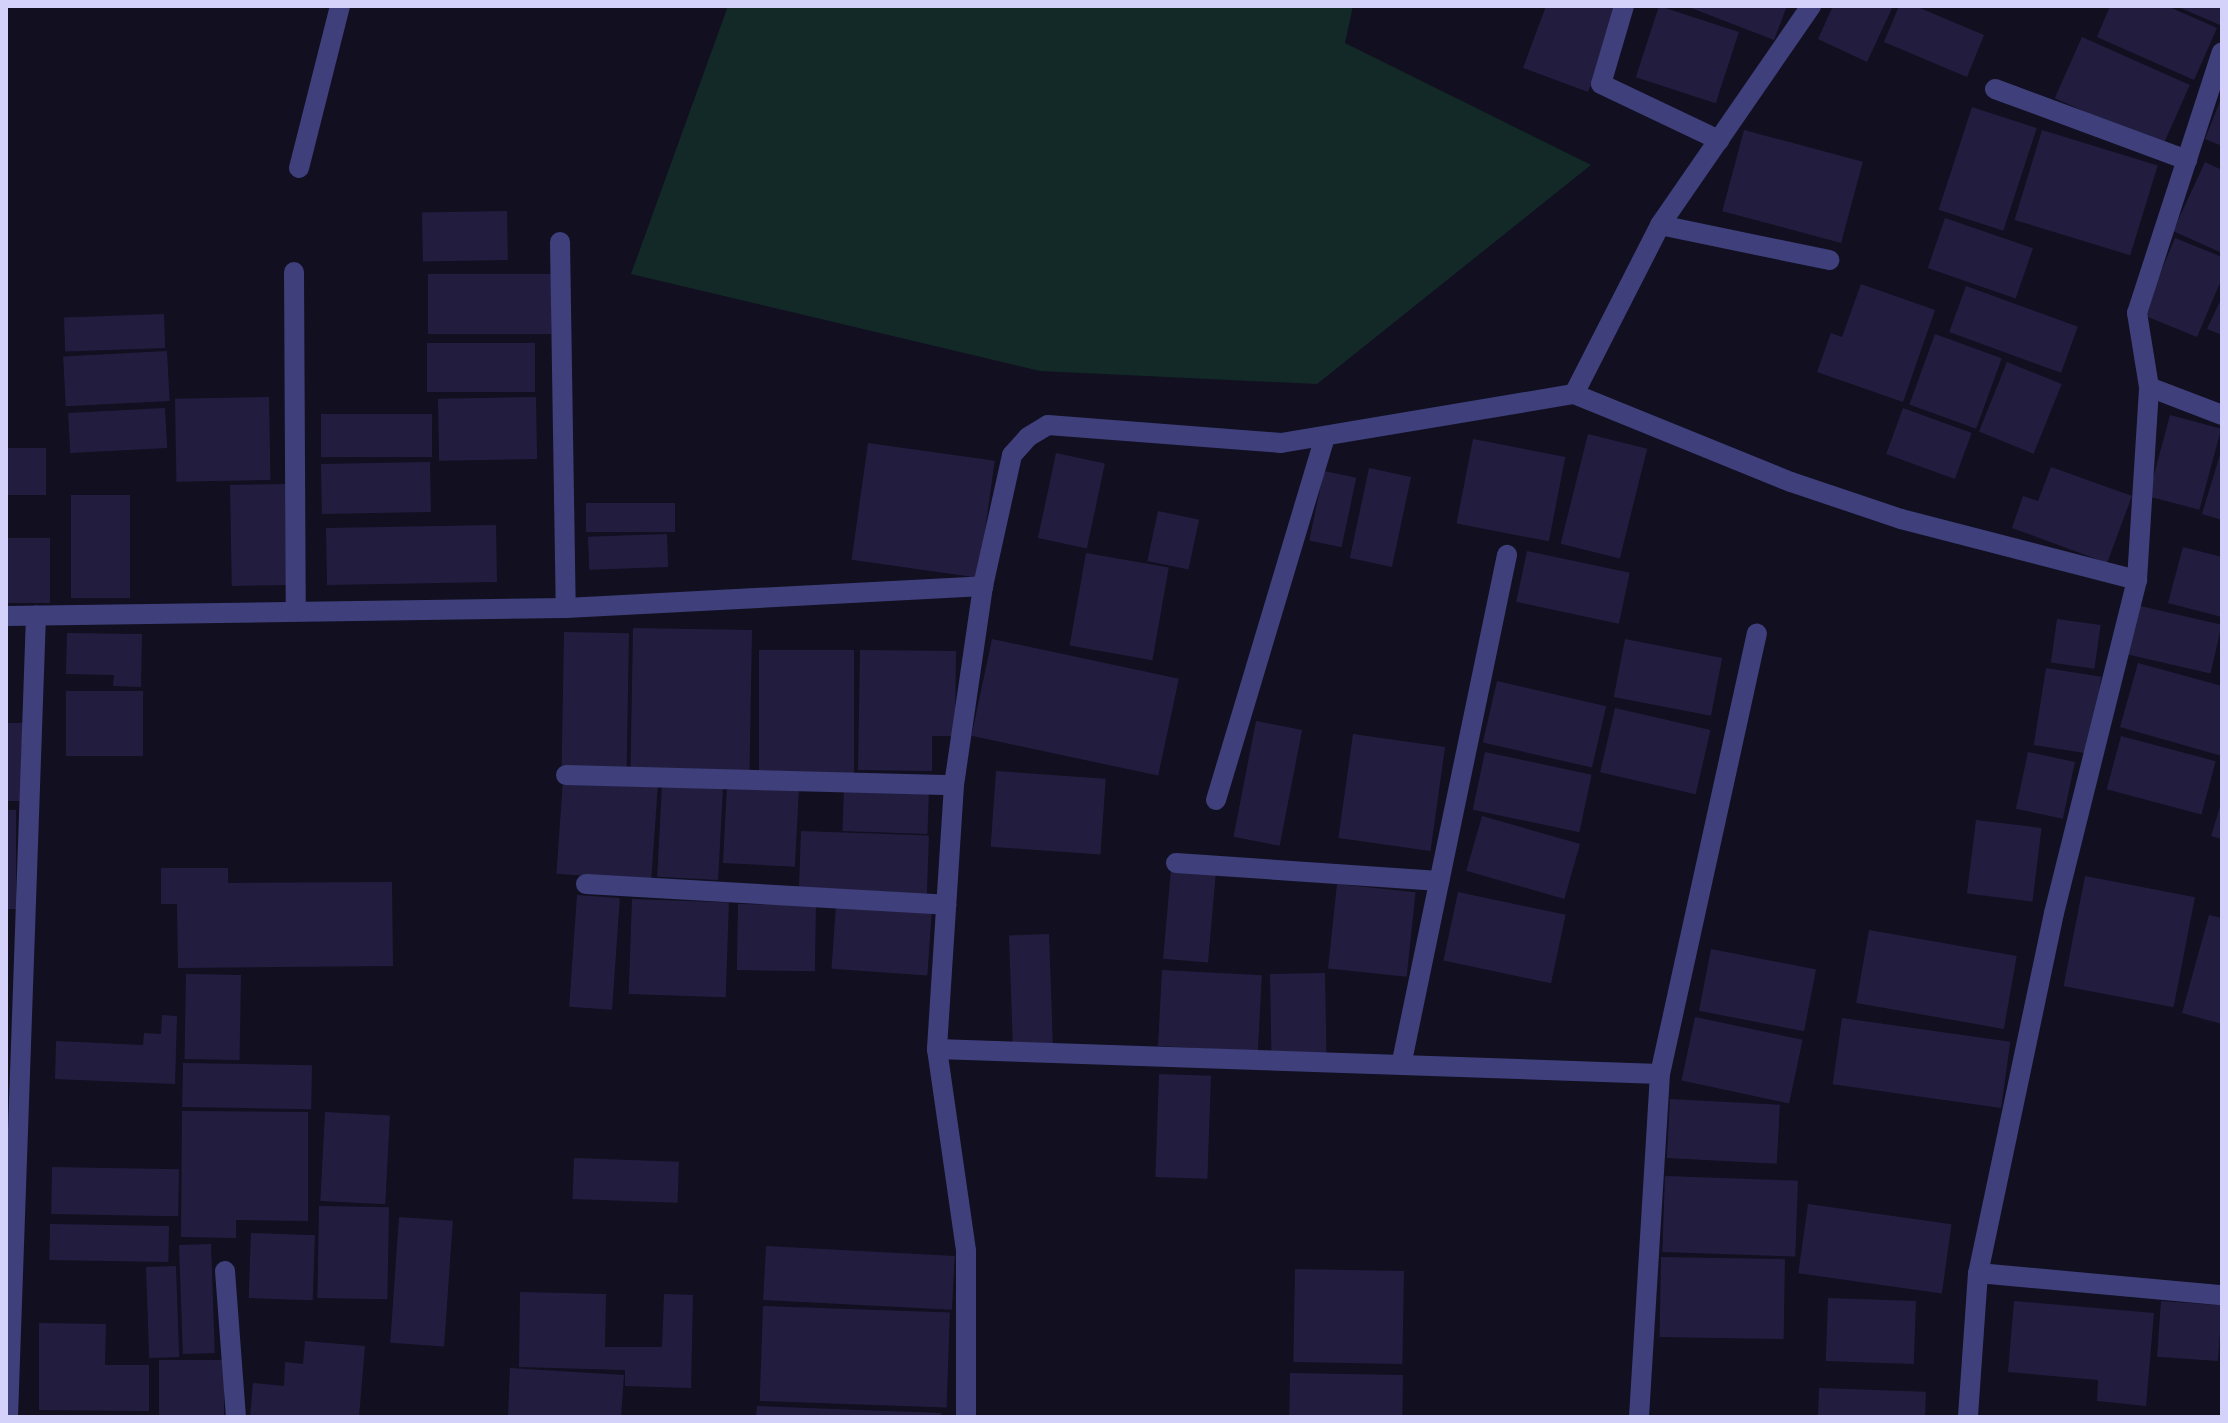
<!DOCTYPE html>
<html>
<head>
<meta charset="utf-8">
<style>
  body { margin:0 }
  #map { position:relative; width:2228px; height:1423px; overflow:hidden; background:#110f20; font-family:Rubik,sans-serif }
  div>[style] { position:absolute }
  .green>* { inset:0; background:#122928 }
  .building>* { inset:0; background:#221d3f; transform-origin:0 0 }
  .street>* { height:20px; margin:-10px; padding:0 10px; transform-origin:10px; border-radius:10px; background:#3e3f7b }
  span { translate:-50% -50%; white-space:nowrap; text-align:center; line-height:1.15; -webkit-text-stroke:8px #110f20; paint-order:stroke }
  .frame { position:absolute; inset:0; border:8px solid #d4d2fb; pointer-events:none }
</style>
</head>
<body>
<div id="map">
  <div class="green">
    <div style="clip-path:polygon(728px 6px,1353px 6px,1345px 43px,1591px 165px,1317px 384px,1040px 371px,631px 274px)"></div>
  </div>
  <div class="building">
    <div style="clip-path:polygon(1546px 6px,1619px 6px,1588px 92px,1523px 68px)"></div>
    <div style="left:1659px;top:6px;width:84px;height:75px;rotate:18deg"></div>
    <div style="clip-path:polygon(1686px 6px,1787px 6px,1774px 40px)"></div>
    <div style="clip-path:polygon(1833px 6px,1893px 6px,1867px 62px,1818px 39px)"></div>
    <div style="clip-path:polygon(1899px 6px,1915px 6px,1984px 35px,1967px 77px,1884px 42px)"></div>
    <div style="clip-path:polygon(2110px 6px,2167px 6px,2217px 28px,2194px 80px,2097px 37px)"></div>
    <div style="clip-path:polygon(2176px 6px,2222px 6px,2222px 20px,2220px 25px)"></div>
    <div style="left:2082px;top:37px;width:118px;height:67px;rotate:24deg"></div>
    <div style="clip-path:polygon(2222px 96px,2222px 146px,2205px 139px)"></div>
    <div style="left:1972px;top:107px;width:68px;height:108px;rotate:18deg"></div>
    <div style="left:1744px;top:130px;width:123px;height:84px;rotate:15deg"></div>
    <div style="left:2042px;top:130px;width:121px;height:94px;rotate:17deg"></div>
    <div style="clip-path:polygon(2205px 162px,2222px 170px,2222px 253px,2173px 231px)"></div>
    <div style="left:507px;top:211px;width:49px;height:85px;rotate:89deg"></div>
    <div style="left:1945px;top:218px;width:93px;height:53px;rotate:19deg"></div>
    <div style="clip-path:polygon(2175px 238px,2222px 257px,2222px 278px,2197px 337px,2143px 315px)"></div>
    <div style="left:551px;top:274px;width:60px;height:123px;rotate:90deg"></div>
    <div style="clip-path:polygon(1861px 284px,1935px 310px,1903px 402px,1817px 372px,1831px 333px,1842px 337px)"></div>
    <div style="left:1966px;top:286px;width:119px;height:49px;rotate:20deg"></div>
    <div style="clip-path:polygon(2222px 297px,2222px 335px,2207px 329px)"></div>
    <div style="left:164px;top:314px;width:34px;height:100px;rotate:88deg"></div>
    <div style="left:1935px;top:334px;width:71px;height:75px;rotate:20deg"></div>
    <div style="left:427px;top:343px;width:108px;height:49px"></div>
    <div style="left:167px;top:351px;width:50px;height:104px;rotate:87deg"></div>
    <div style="left:2007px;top:362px;width:59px;height:75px;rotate:22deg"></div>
    <div style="left:269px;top:397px;width:83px;height:94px;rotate:89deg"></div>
    <div style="left:536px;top:397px;width:62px;height:98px;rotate:89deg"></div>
    <div style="left:165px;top:408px;width:40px;height:97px;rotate:87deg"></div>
    <div style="left:1903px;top:408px;width:73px;height:49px;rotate:20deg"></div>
    <div style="left:432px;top:414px;width:43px;height:111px;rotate:90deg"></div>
    <div style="left:2170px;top:415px;width:53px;height:84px;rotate:15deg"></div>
    <div style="left:1588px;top:434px;width:61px;height:113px;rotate:14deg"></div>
    <div style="left:1473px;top:439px;width:94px;height:86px;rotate:11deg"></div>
    <div style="left:868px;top:443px;width:128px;height:118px;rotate:8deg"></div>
    <div style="left:6px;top:448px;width:40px;height:47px"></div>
    <div style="clip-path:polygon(2222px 448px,2222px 520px,2202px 514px)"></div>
    <div style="left:1056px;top:453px;width:50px;height:87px;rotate:12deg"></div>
    <div style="left:430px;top:462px;width:50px;height:109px;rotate:89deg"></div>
    <div style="clip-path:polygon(2051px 467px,2132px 496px,2107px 563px,2012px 528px,2023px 496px,2038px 501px)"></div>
    <div style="left:1369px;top:468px;width:43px;height:92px;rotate:12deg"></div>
    <div style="left:1324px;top:471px;width:33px;height:71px;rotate:12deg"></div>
    <div style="left:288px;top:484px;width:101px;height:58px;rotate:89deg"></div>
    <div style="left:71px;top:495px;width:59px;height:103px"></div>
    <div style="left:675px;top:503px;width:29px;height:89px;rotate:90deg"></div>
    <div style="left:1158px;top:511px;width:42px;height:51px;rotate:12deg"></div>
    <div style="left:496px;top:525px;width:57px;height:170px;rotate:89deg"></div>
    <div style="left:667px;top:534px;width:33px;height:79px;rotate:88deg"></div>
    <div style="left:50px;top:538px;width:65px;height:44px;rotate:90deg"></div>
    <div style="clip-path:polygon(2183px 547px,2222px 557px,2222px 617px,2168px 603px)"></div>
    <div style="left:1527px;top:551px;width:105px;height:52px;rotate:12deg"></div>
    <div style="left:1086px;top:553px;width:84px;height:94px;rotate:10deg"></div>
    <div style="left:2136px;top:605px;width:88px;height:50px;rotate:13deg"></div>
    <div style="left:2057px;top:619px;width:44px;height:44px;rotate:8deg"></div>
    <div style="left:633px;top:628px;width:119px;height:141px;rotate:1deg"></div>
    <div style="left:564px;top:632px;width:65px;height:135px;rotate:1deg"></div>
    <div style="clip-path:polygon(67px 633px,142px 634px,141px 687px,113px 686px,114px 675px,66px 674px)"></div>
    <div style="left:992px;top:639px;width:191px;height:99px;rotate:12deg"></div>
    <div style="left:1625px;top:639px;width:99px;height:59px;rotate:11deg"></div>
    <div style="left:759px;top:650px;width:95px;height:124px"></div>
    <div style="clip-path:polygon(860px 650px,956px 651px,955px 736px,932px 736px,932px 771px,858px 770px)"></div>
    <div style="clip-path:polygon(2138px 663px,2222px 686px,2222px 756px,2120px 727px)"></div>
    <div style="left:2046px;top:668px;width:56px;height:78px;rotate:9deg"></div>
    <div style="left:1497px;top:681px;width:112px;height:63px;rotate:13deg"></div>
    <div style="left:66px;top:691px;width:77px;height:65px"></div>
    <div style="left:1615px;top:708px;width:98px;height:66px;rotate:13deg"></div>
    <div style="left:1256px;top:721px;width:47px;height:118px;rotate:11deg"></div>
    <div style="left:6px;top:723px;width:19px;height:78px"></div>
    <div style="left:1353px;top:734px;width:93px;height:105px;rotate:8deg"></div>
    <div style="left:2121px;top:736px;width:98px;height:55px;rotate:15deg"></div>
    <div style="left:1485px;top:752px;width:109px;height:59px;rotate:12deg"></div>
    <div style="left:2028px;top:752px;width:48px;height:58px;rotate:12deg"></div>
    <div style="left:996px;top:771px;width:110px;height:76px;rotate:4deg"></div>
    <div style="left:563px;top:780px;width:95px;height:94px;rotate:4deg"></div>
    <div style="left:662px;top:785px;width:61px;height:92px;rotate:3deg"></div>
    <div style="left:727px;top:786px;width:72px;height:77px;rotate:3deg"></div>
    <div style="left:844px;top:788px;width:85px;height:43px;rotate:2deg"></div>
    <div style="clip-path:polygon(2222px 800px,2222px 839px,2211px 836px)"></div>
    <div style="left:6px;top:810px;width:10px;height:99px"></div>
    <div style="left:1482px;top:816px;width:102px;height:57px;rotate:16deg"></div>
    <div style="left:1976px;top:820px;width:66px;height:74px;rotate:7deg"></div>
    <div style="left:801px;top:831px;width:128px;height:59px;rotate:2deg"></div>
    <div style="clip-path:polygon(161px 868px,228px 868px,228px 883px,392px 882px,393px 966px,178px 968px,177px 904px,161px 904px)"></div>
    <div style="left:1171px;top:869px;width:45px;height:90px;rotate:5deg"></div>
    <div style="left:2085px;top:876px;width:112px;height:112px;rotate:11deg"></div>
    <div style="left:1337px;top:884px;width:79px;height:85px;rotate:6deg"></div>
    <div style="left:1458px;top:892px;width:110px;height:70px;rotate:12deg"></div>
    <div style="left:577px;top:895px;width:43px;height:112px;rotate:4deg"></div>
    <div style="left:632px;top:899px;width:97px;height:95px;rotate:2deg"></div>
    <div style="left:738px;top:904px;width:78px;height:66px;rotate:1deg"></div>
    <div style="left:836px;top:905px;width:96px;height:64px;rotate:4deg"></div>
    <div style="clip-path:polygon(2209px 915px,2222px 918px,2222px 1024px,2182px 1013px)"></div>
    <div style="left:1869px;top:930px;width:150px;height:74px;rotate:10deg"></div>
    <div style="left:1049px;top:934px;width:112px;height:40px;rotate:88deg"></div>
    <div style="left:1711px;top:949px;width:107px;height:63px;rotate:11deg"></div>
    <div style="left:1162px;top:970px;width:100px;height:76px;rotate:3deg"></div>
    <div style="left:1325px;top:973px;width:81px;height:55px;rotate:89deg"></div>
    <div style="left:186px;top:974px;width:55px;height:85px;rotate:1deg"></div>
    <div style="clip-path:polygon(162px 1015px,177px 1016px,175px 1084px,55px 1079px,56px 1041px,143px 1045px,144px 1033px,161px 1034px)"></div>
    <div style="left:1695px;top:1017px;width:110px;height:65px;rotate:12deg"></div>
    <div style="left:1842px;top:1018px;width:170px;height:67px;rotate:8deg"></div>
    <div style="left:183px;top:1063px;width:129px;height:44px;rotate:1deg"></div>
    <div style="left:1159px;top:1074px;width:52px;height:103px;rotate:2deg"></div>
    <div style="left:1670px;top:1099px;width:110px;height:59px;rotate:3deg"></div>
    <div style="clip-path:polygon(182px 1111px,308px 1112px,308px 1221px,236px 1220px,236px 1238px,181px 1237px)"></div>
    <div style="left:325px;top:1112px;width:65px;height:89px;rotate:3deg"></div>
    <div style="left:574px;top:1158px;width:105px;height:41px;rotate:2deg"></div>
    <div style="left:52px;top:1167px;width:127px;height:47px;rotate:1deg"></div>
    <div style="left:1665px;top:1176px;width:133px;height:76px;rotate:2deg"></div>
    <div style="left:1808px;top:1204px;width:145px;height:70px;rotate:8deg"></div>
    <div style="left:319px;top:1206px;width:70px;height:92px;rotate:1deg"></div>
    <div style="left:399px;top:1217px;width:54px;height:126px;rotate:4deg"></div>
    <div style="left:50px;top:1224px;width:119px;height:36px;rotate:1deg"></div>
    <div style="left:251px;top:1233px;width:64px;height:65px;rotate:2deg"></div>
    <div style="left:211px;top:1244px;width:109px;height:32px;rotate:88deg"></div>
    <div style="left:766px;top:1246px;width:189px;height:54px;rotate:3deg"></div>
    <div style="left:1661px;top:1257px;width:124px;height:80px;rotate:1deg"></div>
    <div style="left:176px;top:1266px;width:91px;height:30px;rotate:88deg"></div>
    <div style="left:1295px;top:1269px;width:109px;height:93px;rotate:1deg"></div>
    <div style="clip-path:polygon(520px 1292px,606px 1294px,605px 1347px,662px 1347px,664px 1294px,693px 1295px,691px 1388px,625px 1386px,625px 1370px,519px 1367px)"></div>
    <div style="left:1828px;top:1298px;width:88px;height:63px;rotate:2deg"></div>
    <div style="clip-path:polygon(2014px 1301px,2154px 1313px,2146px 1406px,2097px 1401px,2098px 1380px,2008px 1372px)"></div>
    <div style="left:2161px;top:1301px;width:61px;height:56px;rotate:4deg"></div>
    <div style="left:763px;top:1306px;width:187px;height:95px;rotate:2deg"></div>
    <div style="clip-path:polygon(39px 1323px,106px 1324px,105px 1365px,149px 1365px,149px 1411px,39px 1410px)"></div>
    <div style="clip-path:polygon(305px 1341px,365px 1346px,359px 1417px,250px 1417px,253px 1383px,284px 1386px,285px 1362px,303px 1364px)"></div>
    <div style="left:224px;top:1360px;width:57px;height:65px;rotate:90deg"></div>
    <div style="clip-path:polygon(510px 1368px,624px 1375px,621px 1417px,508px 1417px)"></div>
    <div style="left:1290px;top:1373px;width:113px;height:44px;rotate:1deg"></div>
    <div style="left:1819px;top:1388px;width:107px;height:29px;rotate:2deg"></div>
    <div style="clip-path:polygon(757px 1406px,941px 1413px,941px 1417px,756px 1417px)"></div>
  </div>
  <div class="street">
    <div style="left:1624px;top:6px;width:81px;rotate:106.4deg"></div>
    <div style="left:1601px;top:84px;width:131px;rotate:25.4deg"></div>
    <div style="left:1995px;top:89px;width:205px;rotate:20.3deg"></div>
    <div style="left:299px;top:168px;width:167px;rotate:-75.8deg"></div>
    <div style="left:1660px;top:225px;width:173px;rotate:11.7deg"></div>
    <div style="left:560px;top:242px;width:366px;rotate:89.1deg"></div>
    <div style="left:294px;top:272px;width:339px;rotate:89.7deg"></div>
    <div style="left:2149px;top:387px;width:78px;rotate:21deg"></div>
    <div style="left:1574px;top:394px;width:234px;rotate:22.1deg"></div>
    <div style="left:1791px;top:482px;width:116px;rotate:18.6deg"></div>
    <div style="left:1901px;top:519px;width:244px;rotate:14.5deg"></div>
    <div style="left:2137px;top:580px;width:343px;rotate:104deg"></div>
    <div style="left:2054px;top:913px;width:368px;rotate:101.9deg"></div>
    <div style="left:1978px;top:1273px;width:144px;rotate:94deg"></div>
    <div style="left:2137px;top:580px;width:193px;rotate:-86.4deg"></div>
    <div style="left:2149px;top:387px;width:75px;rotate:-99.2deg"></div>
    <div style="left:2137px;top:313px;width:274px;rotate:-72deg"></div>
    <div style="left:6px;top:616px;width:560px;rotate:-0.82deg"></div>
    <div style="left:566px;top:608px;width:418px;rotate:-3deg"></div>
    <div style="left:566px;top:775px;width:388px;rotate:1.5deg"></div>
    <div style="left:954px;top:785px;width:201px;rotate:-81.7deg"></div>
    <div style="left:983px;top:586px;width:134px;rotate:-77.5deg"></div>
    <div style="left:1012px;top:455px;width:24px;rotate:-48deg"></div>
    <div style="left:1028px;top:437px;width:23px;rotate:-31deg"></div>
    <div style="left:1048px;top:425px;width:234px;rotate:4.4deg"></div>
    <div style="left:1281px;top:443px;width:297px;rotate:-9.5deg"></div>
    <div style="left:1574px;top:394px;width:190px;rotate:-63deg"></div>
    <div style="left:1660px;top:225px;width:266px;rotate:-55.4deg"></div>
    <div style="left:954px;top:785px;width:265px;rotate:93.7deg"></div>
    <div style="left:937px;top:1049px;width:204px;rotate:81.8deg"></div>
    <div style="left:966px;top:1251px;width:166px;rotate:90deg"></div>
    <div style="left:1216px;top:800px;width:380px;rotate:-73.3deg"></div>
    <div style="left:1176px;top:863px;width:264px;rotate:3.9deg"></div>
    <div style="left:586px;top:884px;width:361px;rotate:3.3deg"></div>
    <div style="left:937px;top:1049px;width:723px;rotate:1.98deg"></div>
    <div style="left:1660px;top:1074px;width:451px;rotate:-77.6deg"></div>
    <div style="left:1402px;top:1061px;width:517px;rotate:-78.28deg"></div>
    <div style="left:225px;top:1271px;width:146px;rotate:85.7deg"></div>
    <div style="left:1978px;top:1273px;width:245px;rotate:5.2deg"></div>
    <div style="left:8px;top:1417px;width:802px;rotate:-88deg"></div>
    <div style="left:1639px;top:1417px;width:344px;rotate:-86.5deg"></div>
  </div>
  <div class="frame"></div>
</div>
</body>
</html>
